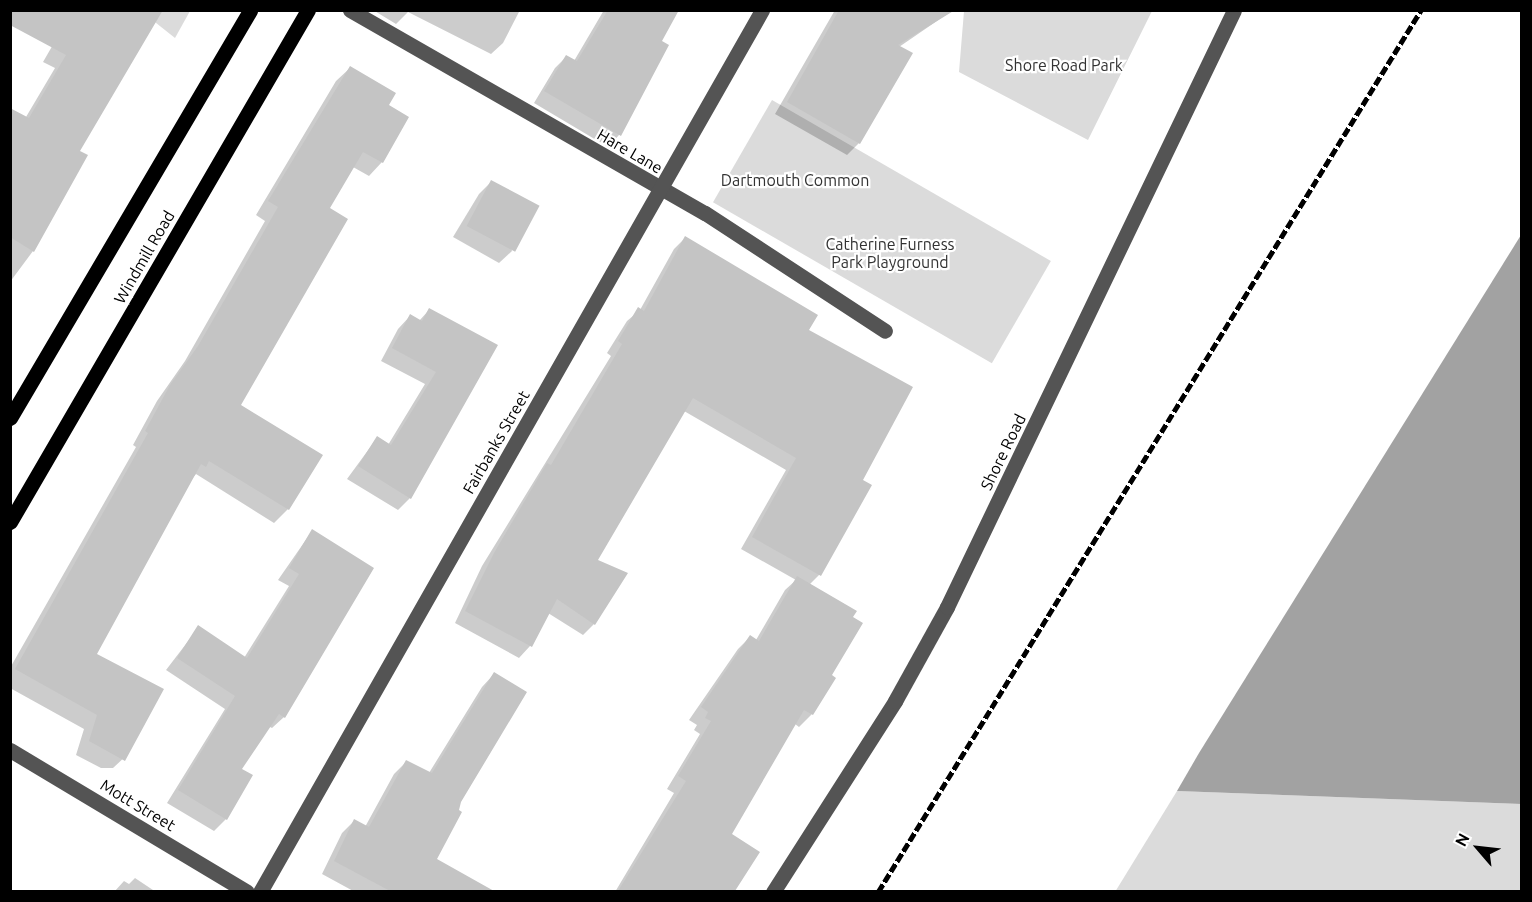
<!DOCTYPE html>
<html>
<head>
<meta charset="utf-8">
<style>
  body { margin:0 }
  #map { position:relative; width:1532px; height:902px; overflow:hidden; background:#fff; font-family:Ubuntu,sans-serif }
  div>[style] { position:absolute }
  .green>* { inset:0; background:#dbdbdb; transform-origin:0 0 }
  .water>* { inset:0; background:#a2a2a2 }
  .shadow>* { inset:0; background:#0003 }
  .building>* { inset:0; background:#c4c4c4; transform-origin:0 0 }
  .minor>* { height:15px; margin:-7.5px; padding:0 7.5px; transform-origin:7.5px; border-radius:7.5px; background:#545454 }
  .major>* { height:15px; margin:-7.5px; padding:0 7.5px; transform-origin:7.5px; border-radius:7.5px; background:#000 }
  .rail>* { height:4.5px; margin-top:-2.25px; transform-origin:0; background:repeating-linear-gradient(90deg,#000 0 9px,transparent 0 12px) }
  span { translate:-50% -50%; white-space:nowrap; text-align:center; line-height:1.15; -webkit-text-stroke:4.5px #fff; paint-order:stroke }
  .park-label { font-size:16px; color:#323232 }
  .street-label { font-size:16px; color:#000 }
  .frame { position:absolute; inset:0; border:12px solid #000; pointer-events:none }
  .north { position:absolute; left:1448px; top:818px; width:60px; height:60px; -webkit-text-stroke:4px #fff; paint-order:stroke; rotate:298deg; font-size:16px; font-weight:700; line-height:24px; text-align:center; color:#000 }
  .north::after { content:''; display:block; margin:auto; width:21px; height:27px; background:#000; clip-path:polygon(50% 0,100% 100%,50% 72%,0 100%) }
</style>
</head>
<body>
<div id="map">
  <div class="green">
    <div style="clip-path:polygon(141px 11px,190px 11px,175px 38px)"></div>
    <div style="clip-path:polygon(964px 11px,964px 10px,1152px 11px,1088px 140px,959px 72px)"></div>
    <div style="left:772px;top:100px;width:322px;height:118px;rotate:30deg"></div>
    <div style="clip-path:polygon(1177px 791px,1521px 804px,1521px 891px,1115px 892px)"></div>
  </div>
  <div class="water">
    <div style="clip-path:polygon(1521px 235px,1521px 804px,1177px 791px,1199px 753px)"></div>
  </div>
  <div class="shadow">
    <div style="clip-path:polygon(73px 10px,78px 151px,33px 251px,10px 282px,10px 134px,26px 117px,55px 68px,43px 62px)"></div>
    <div style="clip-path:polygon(373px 10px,520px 10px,503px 43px,491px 54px,408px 12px,396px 24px)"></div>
    <div style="clip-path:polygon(604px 10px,677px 10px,660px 42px,667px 46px,619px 135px,608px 147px,534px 103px,555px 68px,566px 57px,574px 61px)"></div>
    <div style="clip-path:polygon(835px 10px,953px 10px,899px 47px,859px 143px,847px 155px,775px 114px)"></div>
    <div style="clip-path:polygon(350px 68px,387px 106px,382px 162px,369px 176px,353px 167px,328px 208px,239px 406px,288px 509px,274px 523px,196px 474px,191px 480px,95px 654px,127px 755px,113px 768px,101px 768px,76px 755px,84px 729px,10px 688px,10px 668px,136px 447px,133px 445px,157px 401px,185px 361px,265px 221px,256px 215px,336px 81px)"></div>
    <div style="clip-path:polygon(492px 181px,512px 251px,499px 263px,453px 237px,479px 194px)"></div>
    <div style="clip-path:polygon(685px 238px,807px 331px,861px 481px,870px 486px,819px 575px,809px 585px,851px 618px,830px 676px,834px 678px,812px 714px,799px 727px,795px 724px,730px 834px,734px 890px,615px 892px,674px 793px,667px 789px,700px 734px,694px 730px,697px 725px,689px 720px,738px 649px,750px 637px,756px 640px,785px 590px,796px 580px,741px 549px,786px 470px,684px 411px,596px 561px,594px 624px,583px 635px,548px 613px,530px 646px,519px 658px,455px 623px,482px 566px,611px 356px,607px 353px,627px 321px,640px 310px,674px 249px)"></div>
    <div style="clip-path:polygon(429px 310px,496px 346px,410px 498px,398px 510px,347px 479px,377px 438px,388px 445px,425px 384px,381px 361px,398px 329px,410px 316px,419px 321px)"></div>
    <div style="clip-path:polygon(312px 531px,284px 717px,272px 728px,268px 726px,240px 770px,226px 819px,214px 831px,167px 803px,225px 709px,166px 670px,199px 627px,244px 658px,289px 586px,278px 580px)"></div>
    <div style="clip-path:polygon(494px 674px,460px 801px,435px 860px,490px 892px,355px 892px,322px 874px,342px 833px,354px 821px,365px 827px,394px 774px,406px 762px,429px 773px,482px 687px)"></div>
    <div style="clip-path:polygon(135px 878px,156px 892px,114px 892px,124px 881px,129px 884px)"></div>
  </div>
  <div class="building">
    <div style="clip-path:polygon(10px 10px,163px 10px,80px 151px,88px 155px,34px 252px,10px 237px,10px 108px,29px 118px,66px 55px,10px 25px)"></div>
    <div style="clip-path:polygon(608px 10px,679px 10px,662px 41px,669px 45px,621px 136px,544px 91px,566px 55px,577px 61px)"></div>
    <div style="clip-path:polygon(839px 10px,955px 10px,898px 45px,913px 53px,860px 144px,787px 102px)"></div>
    <div style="clip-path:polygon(350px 66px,396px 93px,389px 105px,409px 117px,383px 163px,363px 152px,330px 208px,348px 219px,241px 405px,323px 455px,289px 510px,209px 461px,206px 467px,201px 464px,97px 654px,164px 689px,125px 761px,89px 741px,97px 715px,15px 669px,148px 433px,145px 431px,170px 385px,198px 346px,278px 207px,268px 201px)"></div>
    <div style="left:491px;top:180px;width:55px;height:52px;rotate:28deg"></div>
    <div style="clip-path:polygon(685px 236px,818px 315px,809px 330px,913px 387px,863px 480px,872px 485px,821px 576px,752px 537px,796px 458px,693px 398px,598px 560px,628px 573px,595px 625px,557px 599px,532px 647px,465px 611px,494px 553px,547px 463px,551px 465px,622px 344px,618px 341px,638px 307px,644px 311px)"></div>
    <div style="clip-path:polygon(429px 308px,498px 345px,411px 499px,358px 466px,377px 436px,391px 445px,436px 372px,392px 348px,410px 314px,422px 321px)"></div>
    <div style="clip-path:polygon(312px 529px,374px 568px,285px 718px,279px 714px,242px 769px,253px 775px,227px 820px,178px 790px,235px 696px,177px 658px,198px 625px,247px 658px,299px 574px,289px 568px)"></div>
    <div style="clip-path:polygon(797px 576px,857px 611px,853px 617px,863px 623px,832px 675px,836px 678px,813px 715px,804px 710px,732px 834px,760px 852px,735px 891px,618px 891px,686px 781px,678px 776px,711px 721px,705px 718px,708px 712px,701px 707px,750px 635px,759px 641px)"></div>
    <div style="clip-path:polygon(494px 672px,527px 692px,461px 802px,459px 810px,462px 812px,437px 859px,494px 891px,390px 891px,334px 861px,354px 819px,369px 827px,406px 760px,432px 773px)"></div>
  </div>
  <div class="minor">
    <div style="left:350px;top:10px;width:409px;rotate:29.8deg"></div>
    <div style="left:705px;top:213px;width:215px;rotate:33.2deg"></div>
    <div style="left:10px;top:750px;width:276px;rotate:30.9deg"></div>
    <div style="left:260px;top:892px;width:1015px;rotate:-60.35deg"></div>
    <div style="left:773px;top:892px;width:227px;rotate:-57.4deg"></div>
    <div style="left:895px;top:701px;width:107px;rotate:-61deg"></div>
    <div style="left:947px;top:607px;width:662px;rotate:-64.32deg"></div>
  </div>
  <div class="major">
    <div style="left:10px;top:418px;width:473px;rotate:-59.5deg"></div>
    <div style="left:10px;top:522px;width:592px;rotate:-59.8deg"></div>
  </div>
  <div class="rail">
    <div style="left:878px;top:892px;width:1036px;rotate:-58.38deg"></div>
  </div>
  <div class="park-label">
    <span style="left:1064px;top:65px">Shore Road Park</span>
    <span style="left:795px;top:180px">Dartmouth Common</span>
    <span style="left:890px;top:253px">Catherine Furness<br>Park Playground</span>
  </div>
  <div class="street-label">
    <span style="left:630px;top:151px;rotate:30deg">Hare Lane</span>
    <span style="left:144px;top:257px;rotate:-60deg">Windmill Road</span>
    <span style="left:496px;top:442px;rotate:-60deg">Fairbanks Street</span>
    <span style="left:1003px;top:452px;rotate:-64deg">Shore Road</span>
    <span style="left:138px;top:805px;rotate:31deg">Mott Street</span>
  </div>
  <div class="frame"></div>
  <div class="north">N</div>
</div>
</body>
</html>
